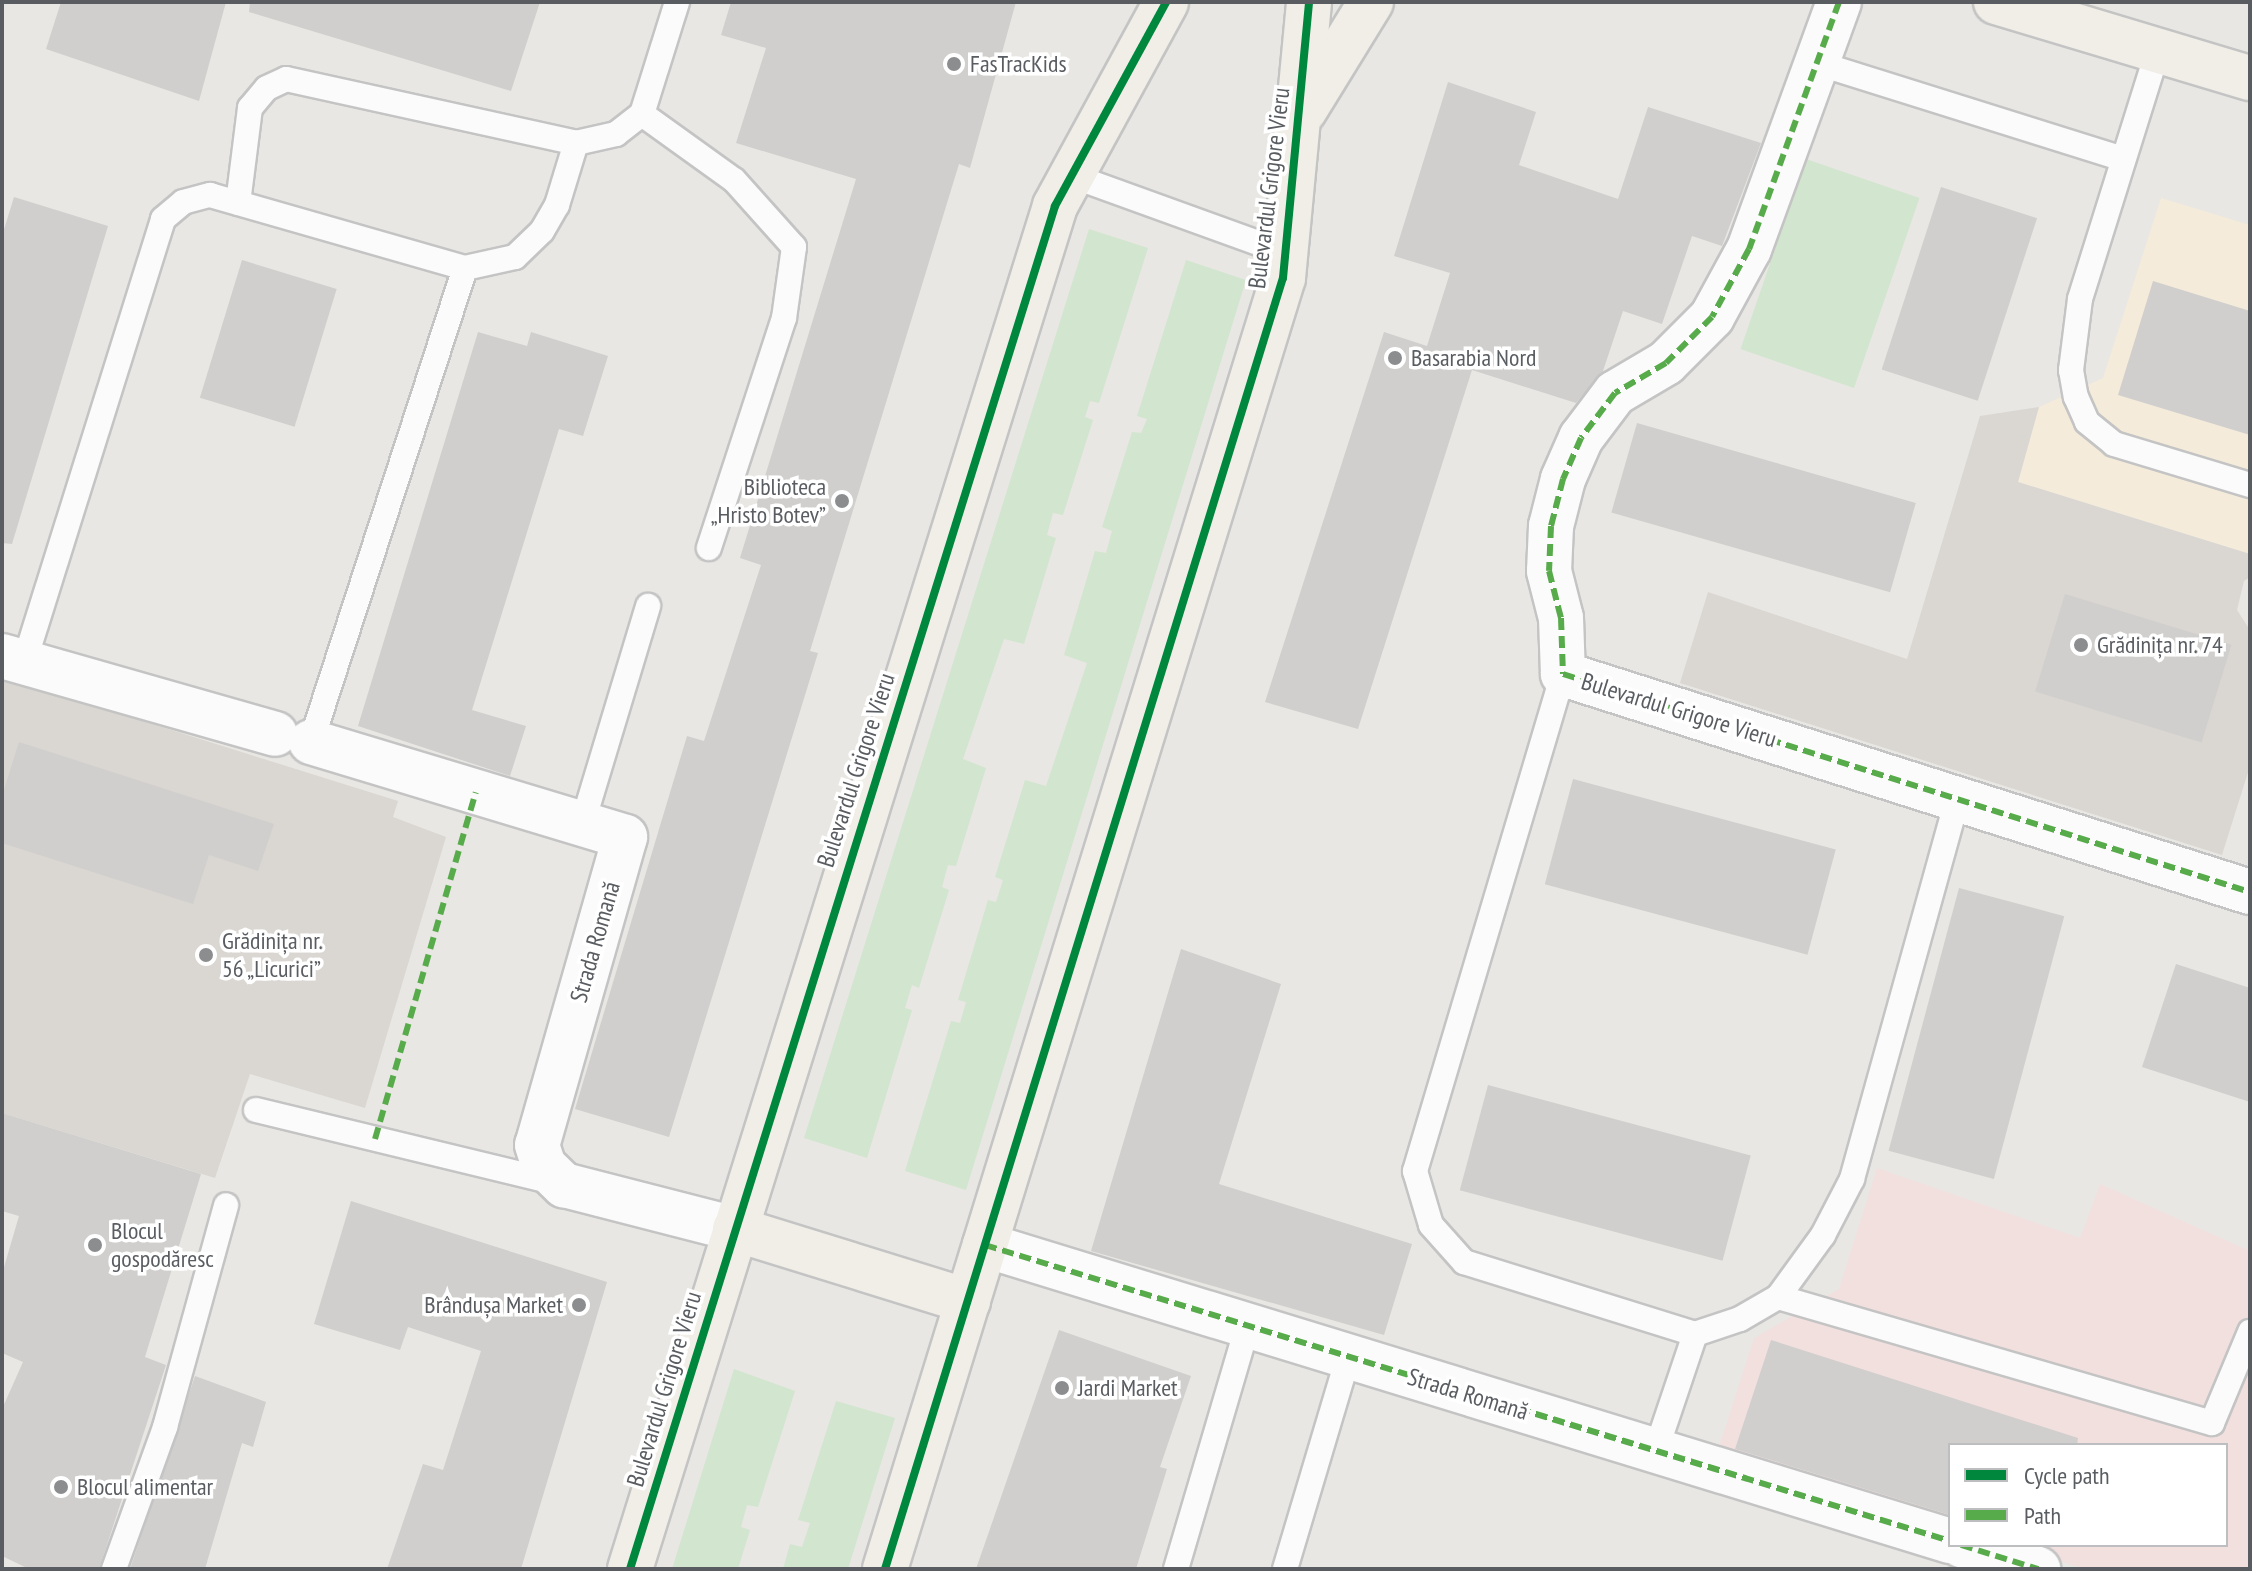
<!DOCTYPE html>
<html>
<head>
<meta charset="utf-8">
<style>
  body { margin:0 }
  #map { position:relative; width:2252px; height:1571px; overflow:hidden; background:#e8e7e3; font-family:"PT Sans Narrow",sans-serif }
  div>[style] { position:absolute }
  .commercial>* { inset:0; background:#f4ebda }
  .education>* { inset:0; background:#dad7d2 }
  .medical>* { inset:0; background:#f2e0df }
  .green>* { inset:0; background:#d2e5ce; transform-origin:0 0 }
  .building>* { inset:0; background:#d0cfcd; transform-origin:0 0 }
  .roads { filter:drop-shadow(2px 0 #c4c4c4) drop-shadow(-2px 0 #c4c4c4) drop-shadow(0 2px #c4c4c4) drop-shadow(0 -2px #c4c4c4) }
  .lane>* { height:24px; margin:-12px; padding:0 12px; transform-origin:12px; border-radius:12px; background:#fcfbfb }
  .street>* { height:44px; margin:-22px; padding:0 22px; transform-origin:22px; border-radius:22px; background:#fcfbfb }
  .primary>* { height:44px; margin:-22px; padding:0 22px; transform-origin:22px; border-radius:22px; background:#f0eee6 }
  .quiet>* { height:6px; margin-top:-3px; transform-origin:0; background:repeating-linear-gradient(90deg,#58ab4b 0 12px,transparent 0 18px) }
  .cycleway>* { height:8px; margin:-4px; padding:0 4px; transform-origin:4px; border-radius:4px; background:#00873e }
  .dots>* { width:22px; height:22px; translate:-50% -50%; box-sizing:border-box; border:4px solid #fff; border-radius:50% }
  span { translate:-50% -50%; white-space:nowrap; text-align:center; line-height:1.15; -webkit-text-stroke:7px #fff; paint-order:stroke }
  .poi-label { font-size:24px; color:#595d61 }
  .left { translate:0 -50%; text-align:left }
  .right { translate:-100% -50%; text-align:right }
  .street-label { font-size:24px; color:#595d61 }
  .frame { position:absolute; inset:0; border:4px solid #595d61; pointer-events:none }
  .legend { position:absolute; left:1948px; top:1443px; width:280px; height:104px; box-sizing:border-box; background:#fff; border:2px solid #bdbec0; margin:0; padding:10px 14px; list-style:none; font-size:24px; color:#595d61 }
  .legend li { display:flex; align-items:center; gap:16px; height:40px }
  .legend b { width:40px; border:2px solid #bdbec0 }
</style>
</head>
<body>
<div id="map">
  <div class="commercial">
    <div style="clip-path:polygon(2161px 198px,2250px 225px,2250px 554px,2018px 482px,2039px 407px,2103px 378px)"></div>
  </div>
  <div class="education">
    <div style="clip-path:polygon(2039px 407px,2018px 482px,2250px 554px,2250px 577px,2244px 581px,2237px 610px,2250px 630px,2250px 766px,2222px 855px,1680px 683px,1708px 592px,1907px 659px,1980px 416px)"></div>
    <div style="clip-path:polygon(2px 677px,398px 801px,393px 817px,446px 837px,365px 1108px,250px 1074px,215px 1178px,2px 1113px)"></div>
  </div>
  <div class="medical">
    <div style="clip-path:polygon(1877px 1168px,2080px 1238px,2100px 1184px,2250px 1251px,2250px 1569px,2085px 1569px,2009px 1545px,2226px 1545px,2226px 1445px,1950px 1445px,1950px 1526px,1717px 1453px,1754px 1338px,1839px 1289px)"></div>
  </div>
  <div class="green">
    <div style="left:1806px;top:159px;width:120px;height:201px;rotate:19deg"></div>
    <div style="clip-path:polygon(1089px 229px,1148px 248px,1099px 403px,1090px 401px,1085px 417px,1093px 420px,1063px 515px,1053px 513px,1047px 535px,1056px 538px,1024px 644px,1004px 639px,963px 759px,986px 768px,956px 866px,948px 865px,942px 887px,949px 890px,919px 988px,912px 985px,905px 1008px,912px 1010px,867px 1158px,804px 1138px)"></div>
    <div style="clip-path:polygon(1186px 260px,1246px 280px,966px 1190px,905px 1171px,951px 1021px,960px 1023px,966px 1002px,958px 1000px,988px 900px,996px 902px,1003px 880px,995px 877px,1025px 780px,1046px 786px,1087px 663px,1064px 655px,1095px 551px,1106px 553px,1112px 531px,1102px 527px,1132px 432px,1141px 433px,1147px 419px,1137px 416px)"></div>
    <div style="clip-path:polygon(734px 1369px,795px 1391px,758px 1507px,747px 1505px,741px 1527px,750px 1530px,738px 1569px,672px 1569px)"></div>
    <div style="clip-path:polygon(836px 1401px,895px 1418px,848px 1569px,783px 1569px,790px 1544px,802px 1547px,810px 1523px,798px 1520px)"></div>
  </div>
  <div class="building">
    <div style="clip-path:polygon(61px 2px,226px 2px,199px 101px,46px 49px)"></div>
    <div style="clip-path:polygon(250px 2px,540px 2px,511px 91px,249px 12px)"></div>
    <div style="clip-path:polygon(731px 2px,1016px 2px,970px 168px,959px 164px,810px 651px,818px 653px,669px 1137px,575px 1109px,687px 736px,704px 741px,761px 565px,740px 558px,856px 179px,736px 143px,766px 48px,721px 35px)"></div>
    <div style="clip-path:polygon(1448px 82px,1536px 112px,1519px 165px,1618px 199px,1648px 107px,1761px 143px,1722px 246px,1692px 236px,1662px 324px,1623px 311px,1603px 371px,1576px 403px,1472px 370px,1358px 729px,1265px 702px,1384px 332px,1427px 346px,1450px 273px,1394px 256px)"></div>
    <div style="left:1941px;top:187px;width:101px;height:192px;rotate:18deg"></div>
    <div style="clip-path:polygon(14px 197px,108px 226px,12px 544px,2px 543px,2px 236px)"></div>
    <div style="left:242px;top:260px;width:99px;height:144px;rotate:17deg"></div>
    <div style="clip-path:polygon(2153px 281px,2250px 311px,2250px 435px,2118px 395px)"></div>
    <div style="clip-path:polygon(478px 332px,527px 346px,531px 332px,608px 356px,583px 436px,559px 429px,472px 710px,526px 726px,510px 776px,358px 726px)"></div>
    <div style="left:1637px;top:423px;width:290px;height:93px;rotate:16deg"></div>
    <div style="left:2065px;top:594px;width:174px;height:102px;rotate:17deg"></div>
    <div style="clip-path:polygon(19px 742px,274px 824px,258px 871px,209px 855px,193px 904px,2px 843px,2px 796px)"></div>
    <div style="left:1573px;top:779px;width:272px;height:109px;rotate:15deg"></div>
    <div style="left:1959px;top:888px;width:109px;height:272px;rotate:15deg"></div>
    <div style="clip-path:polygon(1181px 949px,1281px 984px,1219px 1184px,1412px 1244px,1384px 1335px,1091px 1251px)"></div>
    <div style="clip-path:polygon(2176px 964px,2250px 988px,2250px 1102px,2142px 1067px)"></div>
    <div style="left:1488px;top:1085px;width:272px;height:109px;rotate:15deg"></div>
    <div style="clip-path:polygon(2px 1113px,201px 1174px,145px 1357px,166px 1365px,99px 1569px,29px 1569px,2px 1556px,2px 1409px,23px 1362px,2px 1353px,2px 1274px,19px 1216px,2px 1211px)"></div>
    <div style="clip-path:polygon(351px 1201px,607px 1282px,521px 1569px,387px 1569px,423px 1464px,443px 1470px,481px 1351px,408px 1327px,400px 1350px,314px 1324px)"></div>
    <div style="clip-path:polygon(1059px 1330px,1191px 1376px,1160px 1467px,1167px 1469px,1136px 1569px,976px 1569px)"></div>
    <div style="clip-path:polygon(1771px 1340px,2078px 1438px,2077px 1445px,1950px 1445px,1950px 1515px,1735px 1449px)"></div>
    <div style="clip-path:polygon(195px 1376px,266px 1402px,253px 1447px,242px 1443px,205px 1569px,130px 1569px)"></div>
  </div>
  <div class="roads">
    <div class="lane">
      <div style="left:2158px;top:50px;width:261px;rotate:107.4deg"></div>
      <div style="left:2080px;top:299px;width:72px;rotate:97.2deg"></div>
      <div style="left:2071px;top:370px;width:27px;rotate:80deg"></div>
      <div style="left:2076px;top:397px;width:27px;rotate:66deg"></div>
      <div style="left:2087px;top:422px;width:35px;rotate:39deg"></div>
      <div style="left:2114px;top:444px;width:142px;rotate:16.8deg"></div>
      <div style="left:1817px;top:63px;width:321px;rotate:17.4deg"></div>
      <div style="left:642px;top:114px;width:113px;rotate:35.7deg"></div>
      <div style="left:734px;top:180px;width:90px;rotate:48.2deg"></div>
      <div style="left:794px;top:247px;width:72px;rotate:98deg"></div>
      <div style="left:784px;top:318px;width:242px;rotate:108.1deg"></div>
      <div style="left:1073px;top:176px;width:226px;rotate:19.9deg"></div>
      <div style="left:238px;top:203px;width:96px;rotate:-82.8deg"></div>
      <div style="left:250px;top:108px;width:26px;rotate:-50deg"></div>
      <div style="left:267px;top:88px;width:21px;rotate:-25deg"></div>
      <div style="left:286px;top:79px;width:297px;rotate:12.4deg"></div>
      <div style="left:576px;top:143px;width:41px;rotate:-12.7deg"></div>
      <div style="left:616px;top:134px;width:33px;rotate:-38deg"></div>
      <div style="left:642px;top:114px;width:117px;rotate:-72.6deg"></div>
      <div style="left:24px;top:663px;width:465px;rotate:-72.6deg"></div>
      <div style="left:163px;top:219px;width:26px;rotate:-40deg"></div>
      <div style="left:183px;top:202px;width:28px;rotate:-15deg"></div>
      <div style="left:210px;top:195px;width:265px;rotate:16deg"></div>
      <div style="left:465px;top:268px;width:51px;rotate:-12.4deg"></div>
      <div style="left:515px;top:257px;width:37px;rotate:-44deg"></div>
      <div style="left:542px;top:231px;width:30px;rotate:-60deg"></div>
      <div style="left:557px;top:205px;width:65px;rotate:-73deg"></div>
      <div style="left:1563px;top:674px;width:519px;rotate:106.58deg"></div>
      <div style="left:1415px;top:1171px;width:56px;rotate:73.5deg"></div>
      <div style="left:1431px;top:1225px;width:50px;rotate:48.3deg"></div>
      <div style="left:1464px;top:1262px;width:242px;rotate:17.3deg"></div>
      <div style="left:1695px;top:1334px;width:47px;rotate:-18.4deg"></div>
      <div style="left:1740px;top:1319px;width:44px;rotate:-30.1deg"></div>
      <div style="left:1778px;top:1297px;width:77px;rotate:-54deg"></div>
      <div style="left:1823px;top:1235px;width:63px;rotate:-62.6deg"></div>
      <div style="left:1852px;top:1179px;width:396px;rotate:-74.5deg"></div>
      <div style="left:311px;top:742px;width:498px;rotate:-72deg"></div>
      <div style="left:582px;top:825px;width:229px;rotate:-73.2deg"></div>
      <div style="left:256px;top:1110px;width:307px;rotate:13.6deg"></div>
      <div style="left:1778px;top:1297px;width:452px;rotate:16.2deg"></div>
      <div style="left:2212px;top:1423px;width:99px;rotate:-67.3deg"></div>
      <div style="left:1656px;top:1450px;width:122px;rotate:-71.4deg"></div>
      <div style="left:114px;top:1569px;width:151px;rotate:-70.2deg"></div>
      <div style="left:165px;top:1427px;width:230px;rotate:-74.6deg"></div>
      <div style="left:1176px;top:1569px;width:252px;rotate:-73.6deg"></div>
      <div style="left:1285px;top:1569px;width:220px;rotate:-73.4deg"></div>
    </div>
    <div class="street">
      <div style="left:1839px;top:2px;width:263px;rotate:110deg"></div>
      <div style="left:1749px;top:249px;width:77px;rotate:118.6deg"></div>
      <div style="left:1712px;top:317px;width:65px;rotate:135deg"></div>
      <div style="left:1666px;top:363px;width:59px;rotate:149.5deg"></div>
      <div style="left:1615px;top:393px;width:56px;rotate:127.1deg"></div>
      <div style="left:1581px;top:438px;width:45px;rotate:113.7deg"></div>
      <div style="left:1563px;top:479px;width:49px;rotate:104.3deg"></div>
      <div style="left:1551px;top:526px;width:45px;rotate:92.5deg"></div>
      <div style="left:1549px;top:571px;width:49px;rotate:75.7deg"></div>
      <div style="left:1561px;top:618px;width:56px;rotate:88deg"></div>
      <div style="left:1563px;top:674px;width:721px;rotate:17.61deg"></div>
      <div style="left:2px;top:656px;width:284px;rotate:15.9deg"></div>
      <div style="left:311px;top:742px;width:328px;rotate:16.8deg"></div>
      <div style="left:625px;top:837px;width:320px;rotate:105.9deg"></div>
      <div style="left:537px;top:1145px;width:22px;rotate:72deg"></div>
      <div style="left:544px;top:1166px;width:28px;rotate:44deg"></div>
      <div style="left:564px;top:1185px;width:177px;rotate:14.4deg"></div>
      <div style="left:985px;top:1245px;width:1009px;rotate:17.05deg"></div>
      <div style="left:1961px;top:1545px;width:81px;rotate:17.3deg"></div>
    </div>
    <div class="primary">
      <div style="left:1996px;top:2px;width:265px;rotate:16.7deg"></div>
      <div style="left:1304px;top:111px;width:128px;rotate:-58.4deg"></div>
      <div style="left:735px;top:1229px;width:244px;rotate:17.2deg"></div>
      <div style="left:630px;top:1569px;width:1428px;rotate:-72.68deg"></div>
      <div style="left:1055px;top:206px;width:232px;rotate:-61.4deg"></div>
      <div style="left:885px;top:1569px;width:1351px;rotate:-72.87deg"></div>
      <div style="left:1283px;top:278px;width:277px;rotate:-84.6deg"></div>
    </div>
  </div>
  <div class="quiet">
    <div style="left:1839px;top:2px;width:263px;rotate:110deg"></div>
    <div style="left:1749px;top:249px;width:77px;rotate:118.6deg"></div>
    <div style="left:1712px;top:317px;width:65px;rotate:135deg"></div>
    <div style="left:1666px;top:363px;width:59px;rotate:149.5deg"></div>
    <div style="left:1615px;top:393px;width:56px;rotate:127.1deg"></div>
    <div style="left:1581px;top:438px;width:45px;rotate:113.7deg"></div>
    <div style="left:1563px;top:479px;width:49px;rotate:104.3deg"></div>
    <div style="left:1551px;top:526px;width:45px;rotate:92.5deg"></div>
    <div style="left:1549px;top:571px;width:49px;rotate:75.7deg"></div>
    <div style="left:1561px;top:618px;width:56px;rotate:88deg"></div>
    <div style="left:1563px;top:674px;width:721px;rotate:17.61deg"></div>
    <div style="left:375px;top:1139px;width:361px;rotate:-73.8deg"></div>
    <div style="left:985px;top:1245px;width:1009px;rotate:17.05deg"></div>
    <div style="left:1961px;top:1545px;width:81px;rotate:17.3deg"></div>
  </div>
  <div class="cycleway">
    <div style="left:630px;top:1569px;width:1428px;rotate:-72.68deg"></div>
    <div style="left:1055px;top:206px;width:232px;rotate:-61.4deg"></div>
    <div style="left:885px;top:1569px;width:1351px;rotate:-72.87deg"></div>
    <div style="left:1283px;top:278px;width:277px;rotate:-84.6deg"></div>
  </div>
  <div class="dots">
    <div style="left:954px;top:64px;background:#8b8d8e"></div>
    <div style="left:1395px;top:358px;background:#8b8d8e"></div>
    <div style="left:842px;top:501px;background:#8b8d8e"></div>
    <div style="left:2081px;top:645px;background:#8b8d8e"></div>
    <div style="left:206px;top:955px;background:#8b8d8e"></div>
    <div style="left:95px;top:1245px;background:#8b8d8e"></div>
    <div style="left:579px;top:1305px;background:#8b8d8e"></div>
    <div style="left:1062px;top:1388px;background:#8b8d8e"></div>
    <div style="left:61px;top:1487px;background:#8b8d8e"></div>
  </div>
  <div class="poi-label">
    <span class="left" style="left:970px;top:64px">FasTracKids</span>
    <span class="left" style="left:1411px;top:358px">Basarabia Nord</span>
    <span class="right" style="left:826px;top:501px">Biblioteca<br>„Hristo Botev”</span>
    <span class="left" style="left:2097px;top:645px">Grădinița nr. 74</span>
    <span class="left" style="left:222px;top:955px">Grădinița nr.<br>56 „Licurici”</span>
    <span class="left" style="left:111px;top:1245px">Blocul<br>gospodăresc</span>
    <span class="right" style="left:563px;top:1305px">Brândușa Market</span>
    <span class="left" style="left:1078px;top:1388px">Jardi Market</span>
    <span class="left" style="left:77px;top:1487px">Blocul alimentar</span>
  </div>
  <div class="street-label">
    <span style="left:1269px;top:188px;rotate:-83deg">Bulevardul Grigore Vieru</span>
    <span style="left:1679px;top:710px;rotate:17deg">Bulevardul Grigore Vieru</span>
    <span style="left:856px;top:770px;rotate:-72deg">Bulevardul Grigore Vieru</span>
    <span style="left:595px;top:942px;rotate:-74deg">Strada Romană</span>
    <span style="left:664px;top:1389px;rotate:-73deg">Bulevardul Grigore Vieru</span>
    <span style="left:1468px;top:1394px;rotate:17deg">Strada Romană</span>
  </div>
  <div class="frame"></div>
  <ul class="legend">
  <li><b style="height:10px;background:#00873e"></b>Cycle path</li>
  <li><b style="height:10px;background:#58ab4b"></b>Path</li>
  </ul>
</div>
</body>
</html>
